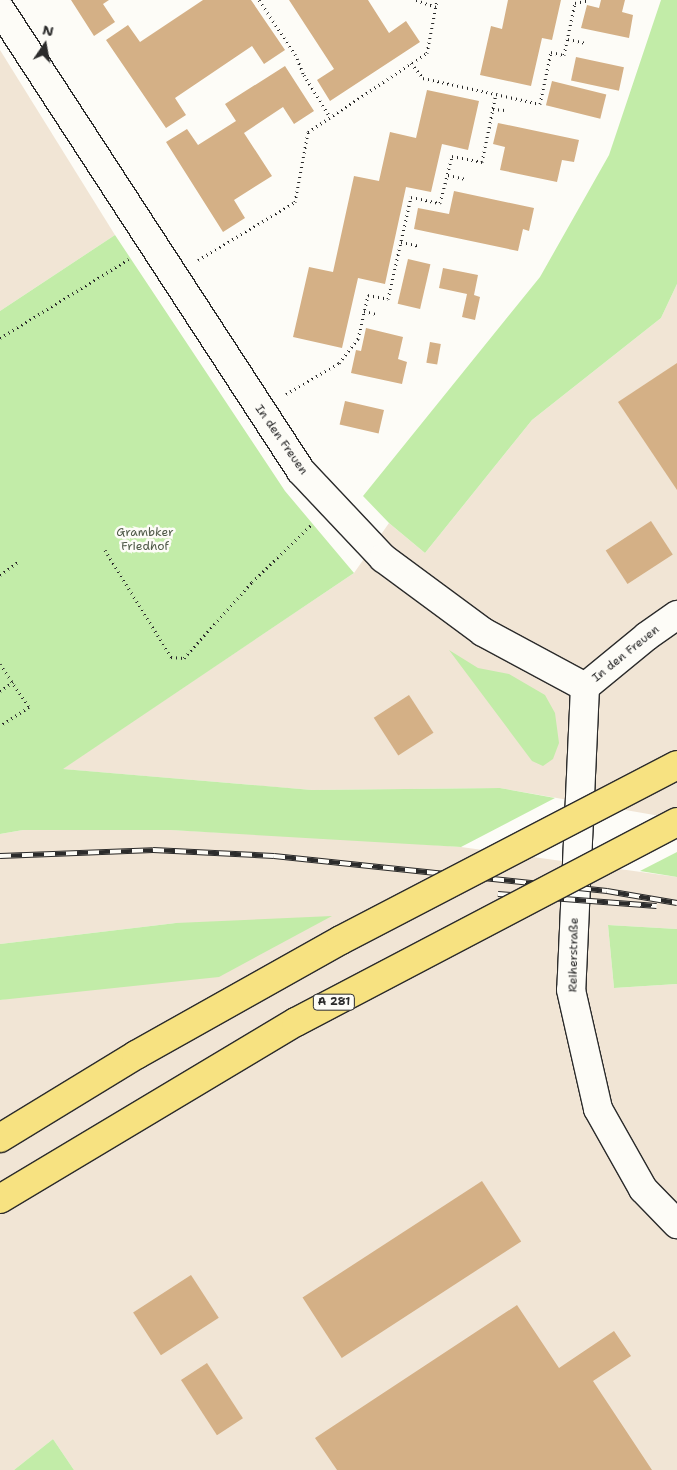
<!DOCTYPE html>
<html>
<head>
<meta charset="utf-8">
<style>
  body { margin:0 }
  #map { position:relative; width:677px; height:1470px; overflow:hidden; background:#fdfcf7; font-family:"Shantell Sans",sans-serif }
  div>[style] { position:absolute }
  .built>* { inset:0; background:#f1e5d5 }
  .green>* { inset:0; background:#c2eca8 }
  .building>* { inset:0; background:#d4b086; transform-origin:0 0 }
  .path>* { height:3px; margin-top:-1.5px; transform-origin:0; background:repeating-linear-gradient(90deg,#2b2b2b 0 1px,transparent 0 5px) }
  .roads { filter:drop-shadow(1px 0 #2b2b2b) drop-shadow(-1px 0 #2b2b2b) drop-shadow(0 1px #2b2b2b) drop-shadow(0 -1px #2b2b2b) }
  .minor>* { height:28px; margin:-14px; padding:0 14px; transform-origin:14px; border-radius:14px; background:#fdfcf7 }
  .rail>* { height:5.5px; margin-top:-2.75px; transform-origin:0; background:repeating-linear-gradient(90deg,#fdfcf7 0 11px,#2b2b2b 0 22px); box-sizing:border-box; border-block:1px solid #2b2b2b }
  .bridges { filter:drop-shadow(1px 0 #2b2b2b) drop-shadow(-1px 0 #2b2b2b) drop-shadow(0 1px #2b2b2b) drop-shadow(0 -1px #2b2b2b) }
  .highway-bridge>* { height:28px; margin:-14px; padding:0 14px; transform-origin:14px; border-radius:14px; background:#f7e281 }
  span { translate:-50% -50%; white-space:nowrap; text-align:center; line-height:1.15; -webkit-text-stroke:5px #fdfcf7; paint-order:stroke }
  .shield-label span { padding:1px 4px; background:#fdfcf7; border:1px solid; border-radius:4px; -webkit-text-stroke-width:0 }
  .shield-label { font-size:11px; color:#2b2b2b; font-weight:700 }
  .street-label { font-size:12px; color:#2b2b2b }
  .park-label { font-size:12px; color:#515b4a }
  .north { position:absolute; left:20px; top:20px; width:50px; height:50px; -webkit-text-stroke:4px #fdfcf7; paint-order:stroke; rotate:12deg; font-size:14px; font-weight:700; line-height:20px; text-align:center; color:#2b2b2b }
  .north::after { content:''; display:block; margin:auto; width:18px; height:22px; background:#2b2b2b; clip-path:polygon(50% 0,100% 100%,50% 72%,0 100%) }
</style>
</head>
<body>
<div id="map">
  <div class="built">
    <div style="clip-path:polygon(0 50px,115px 235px,0 311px)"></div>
    <div style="clip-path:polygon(677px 284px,677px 819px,500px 788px,312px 790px,62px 769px,354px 573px,389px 523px,425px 553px,532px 420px,661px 318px)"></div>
    <div style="clip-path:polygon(23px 830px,170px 830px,352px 839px,461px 847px,677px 877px,677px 929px,608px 925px,614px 988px,677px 984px,677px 1470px,74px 1470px,53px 1439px,14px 1470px,0 1470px,0 1000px,15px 997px,176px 923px,0 944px,0 834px)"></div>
  </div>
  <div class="green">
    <div style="clip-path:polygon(661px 0,677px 0,677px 284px,661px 318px,532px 420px,425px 553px,389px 523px,363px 496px,540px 277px,609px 155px)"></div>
    <div style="clip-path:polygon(115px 235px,285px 491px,354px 573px,63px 769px,312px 790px,500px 788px,555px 798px,461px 847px,170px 830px,23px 830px,0 834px,0 311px)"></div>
    <div style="clip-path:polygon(449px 650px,478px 668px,509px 674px,545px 695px,555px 713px,559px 743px,553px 759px,543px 766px,532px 761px)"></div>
    <div style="clip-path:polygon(677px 852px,677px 877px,640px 871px)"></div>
    <div style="clip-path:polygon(332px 916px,219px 977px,0 1000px,0 944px,176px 923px)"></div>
    <div style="clip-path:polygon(608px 925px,677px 929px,677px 984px,614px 988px)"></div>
    <div style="clip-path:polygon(53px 1439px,74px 1470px,14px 1470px)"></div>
  </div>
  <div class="building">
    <div style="clip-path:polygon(71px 0,109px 0,103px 4px,115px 22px,94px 36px)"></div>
    <div style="clip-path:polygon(203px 0,251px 0,285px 50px,264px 64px,252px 46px,175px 98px,186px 115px,166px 128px,106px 40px,128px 25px,140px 42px)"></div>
    <div style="clip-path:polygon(289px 0,368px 0,389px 33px,406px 21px,420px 42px,330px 101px,317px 80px,334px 69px)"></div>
    <div style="clip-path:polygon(508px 0,561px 0,552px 40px,542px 38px,531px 86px,480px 75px,491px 26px,502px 29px)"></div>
    <div style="clip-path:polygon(601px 0,625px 0,622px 12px,633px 15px,629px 38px,581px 28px,587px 5px,599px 8px)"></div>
    <div style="left:576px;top:57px;width:49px;height:24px;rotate:12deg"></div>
    <div style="clip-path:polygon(285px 66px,314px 111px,294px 124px,283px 107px,244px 133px,272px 176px,234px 200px,245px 218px,223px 232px,166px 142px,187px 129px,198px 145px,236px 121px,225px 104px)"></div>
    <div style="left:552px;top:81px;width:56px;height:25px;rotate:14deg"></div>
    <div style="clip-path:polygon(427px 90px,479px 101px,468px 150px,442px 144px,431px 192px,406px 187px,385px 284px,358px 278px,342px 348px,293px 337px,309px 267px,333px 272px,354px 176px,379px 181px,390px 132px,416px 138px)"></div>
    <div style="clip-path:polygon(498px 123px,579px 140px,574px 162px,562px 160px,557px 182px,500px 170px,505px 147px,493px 144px)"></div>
    <div style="clip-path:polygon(454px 191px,534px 208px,529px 231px,523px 229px,518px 251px,414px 229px,418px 208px,449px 214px)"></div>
    <div style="left:408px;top:259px;width:23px;height:46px;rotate:13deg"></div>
    <div style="clip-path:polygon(443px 268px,478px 275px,474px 295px,480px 297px,475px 320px,462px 317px,467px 294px,439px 288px)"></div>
    <div style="clip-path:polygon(366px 328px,403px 337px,398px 359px,407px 362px,402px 384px,351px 373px,356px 350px,361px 351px)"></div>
    <div style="left:430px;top:342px;width:11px;height:21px;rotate:10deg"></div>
    <div style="clip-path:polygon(677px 363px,677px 490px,618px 402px)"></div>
    <div style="left:345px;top:401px;width:40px;height:24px;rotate:13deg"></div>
    <div style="left:651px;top:521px;width:40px;height:54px;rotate:57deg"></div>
    <div style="left:409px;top:695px;width:45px;height:42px;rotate:57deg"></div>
    <div style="left:482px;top:1181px;width:72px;height:214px;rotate:57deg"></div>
    <div style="left:191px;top:1275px;width:51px;height:69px;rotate:57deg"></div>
    <div style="clip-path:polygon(517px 1305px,559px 1368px,614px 1331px,631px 1356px,593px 1381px,652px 1470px,337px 1470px,315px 1438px)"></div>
    <div style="left:207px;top:1363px;width:66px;height:31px;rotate:57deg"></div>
  </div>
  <div class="path">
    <div style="left:259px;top:0;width:65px;rotate:56.3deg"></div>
    <div style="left:295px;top:54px;width:23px;rotate:67deg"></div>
    <div style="left:304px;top:75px;width:49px;rotate:58.2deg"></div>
    <div style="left:416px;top:0;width:21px;rotate:19deg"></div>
    <div style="left:568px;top:39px;width:17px;rotate:13deg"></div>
    <div style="left:411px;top:63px;width:19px;rotate:51deg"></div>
    <div style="left:423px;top:78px;width:120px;rotate:12.5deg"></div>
    <div style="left:540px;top:104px;width:53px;rotate:-78.1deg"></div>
    <div style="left:551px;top:52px;width:13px;rotate:13deg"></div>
    <div style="left:564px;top:55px;width:53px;rotate:-78.1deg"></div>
    <div style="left:575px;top:3px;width:15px;rotate:-11deg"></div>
    <div style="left:493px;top:109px;width:12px;rotate:5deg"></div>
    <div style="left:448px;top:175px;width:18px;rotate:13deg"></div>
    <div style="left:401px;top:242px;width:19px;rotate:12deg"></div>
    <div style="left:198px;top:260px;width:113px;rotate:-30.9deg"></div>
    <div style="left:295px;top:202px;width:71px;rotate:-79.5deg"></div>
    <div style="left:308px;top:132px;width:143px;rotate:-33.6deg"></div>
    <div style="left:427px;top:53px;width:54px;rotate:-79.3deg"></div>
    <div style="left:364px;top:311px;width:12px;rotate:14deg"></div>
    <div style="left:0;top:338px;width:151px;rotate:-31.5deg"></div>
    <div style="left:286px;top:394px;width:61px;rotate:-30.3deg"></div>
    <div style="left:339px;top:363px;width:31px;rotate:-52deg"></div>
    <div style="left:358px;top:339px;width:45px;rotate:-77.2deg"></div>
    <div style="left:368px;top:295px;width:20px;rotate:11deg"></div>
    <div style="left:388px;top:299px;width:105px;rotate:-77.3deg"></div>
    <div style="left:411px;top:197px;width:30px;rotate:12deg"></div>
    <div style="left:440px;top:203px;width:49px;rotate:-75.7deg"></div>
    <div style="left:452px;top:156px;width:31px;rotate:11deg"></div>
    <div style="left:482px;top:162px;width:69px;rotate:-78.4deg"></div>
    <div style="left:105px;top:550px;width:126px;rotate:58.3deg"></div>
    <div style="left:171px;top:657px;width:13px;rotate:4deg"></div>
    <div style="left:184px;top:658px;width:102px;rotate:-48.2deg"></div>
    <div style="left:252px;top:582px;width:83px;rotate:-44deg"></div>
    <div style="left:0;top:575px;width:22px;rotate:-36deg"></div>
    <div style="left:0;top:664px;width:52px;rotate:56deg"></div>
    <div style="left:29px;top:707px;width:35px;rotate:147deg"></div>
    <div style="left:0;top:691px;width:16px;rotate:-35deg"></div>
  </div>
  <div class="roads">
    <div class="minor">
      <div style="left:0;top:9px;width:551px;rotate:56.92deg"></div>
      <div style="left:301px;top:471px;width:120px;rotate:46.7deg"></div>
      <div style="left:383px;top:558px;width:124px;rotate:36.5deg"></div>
      <div style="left:483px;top:632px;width:116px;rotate:28.3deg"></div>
      <div style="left:585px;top:687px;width:303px;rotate:92.6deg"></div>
      <div style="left:571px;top:990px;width:122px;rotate:77.2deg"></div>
      <div style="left:598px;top:1109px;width:92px;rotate:60.6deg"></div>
      <div style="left:643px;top:1189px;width:49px;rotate:45.8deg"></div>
      <div style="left:585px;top:687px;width:80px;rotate:-39.4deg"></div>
      <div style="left:647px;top:636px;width:37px;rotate:-35deg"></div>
    </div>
  </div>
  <div class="rail">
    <div style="left:0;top:856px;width:153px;rotate:-2.2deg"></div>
    <div style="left:153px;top:850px;width:121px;rotate:2.8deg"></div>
    <div style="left:274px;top:856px;width:335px;rotate:6deg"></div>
    <div style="left:607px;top:891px;width:71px;rotate:9.7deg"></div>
    <div style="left:498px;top:894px;width:159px;rotate:4.3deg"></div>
  </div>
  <div class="bridges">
    <div class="highway-bridge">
      <div style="left:0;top:1138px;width:159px;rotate:-31.4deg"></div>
      <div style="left:136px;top:1055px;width:235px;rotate:-29.3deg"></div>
      <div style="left:341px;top:940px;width:379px;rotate:-27.5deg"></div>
      <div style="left:0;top:1199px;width:345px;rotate:-30.9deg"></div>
      <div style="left:296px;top:1022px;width:430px;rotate:-27.7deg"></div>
    </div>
  </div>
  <div class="shield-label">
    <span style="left:334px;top:1002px">A 281</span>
  </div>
  <div class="street-label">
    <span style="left:281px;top:440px;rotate:55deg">In den Freuen</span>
    <span style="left:626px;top:654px;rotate:-39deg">In den Freuen</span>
    <span style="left:574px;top:955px;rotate:-89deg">Reiherstraße</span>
  </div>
  <div class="park-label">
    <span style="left:145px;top:540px">Grambker<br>Friedhof</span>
  </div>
  <div class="north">N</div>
</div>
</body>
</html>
